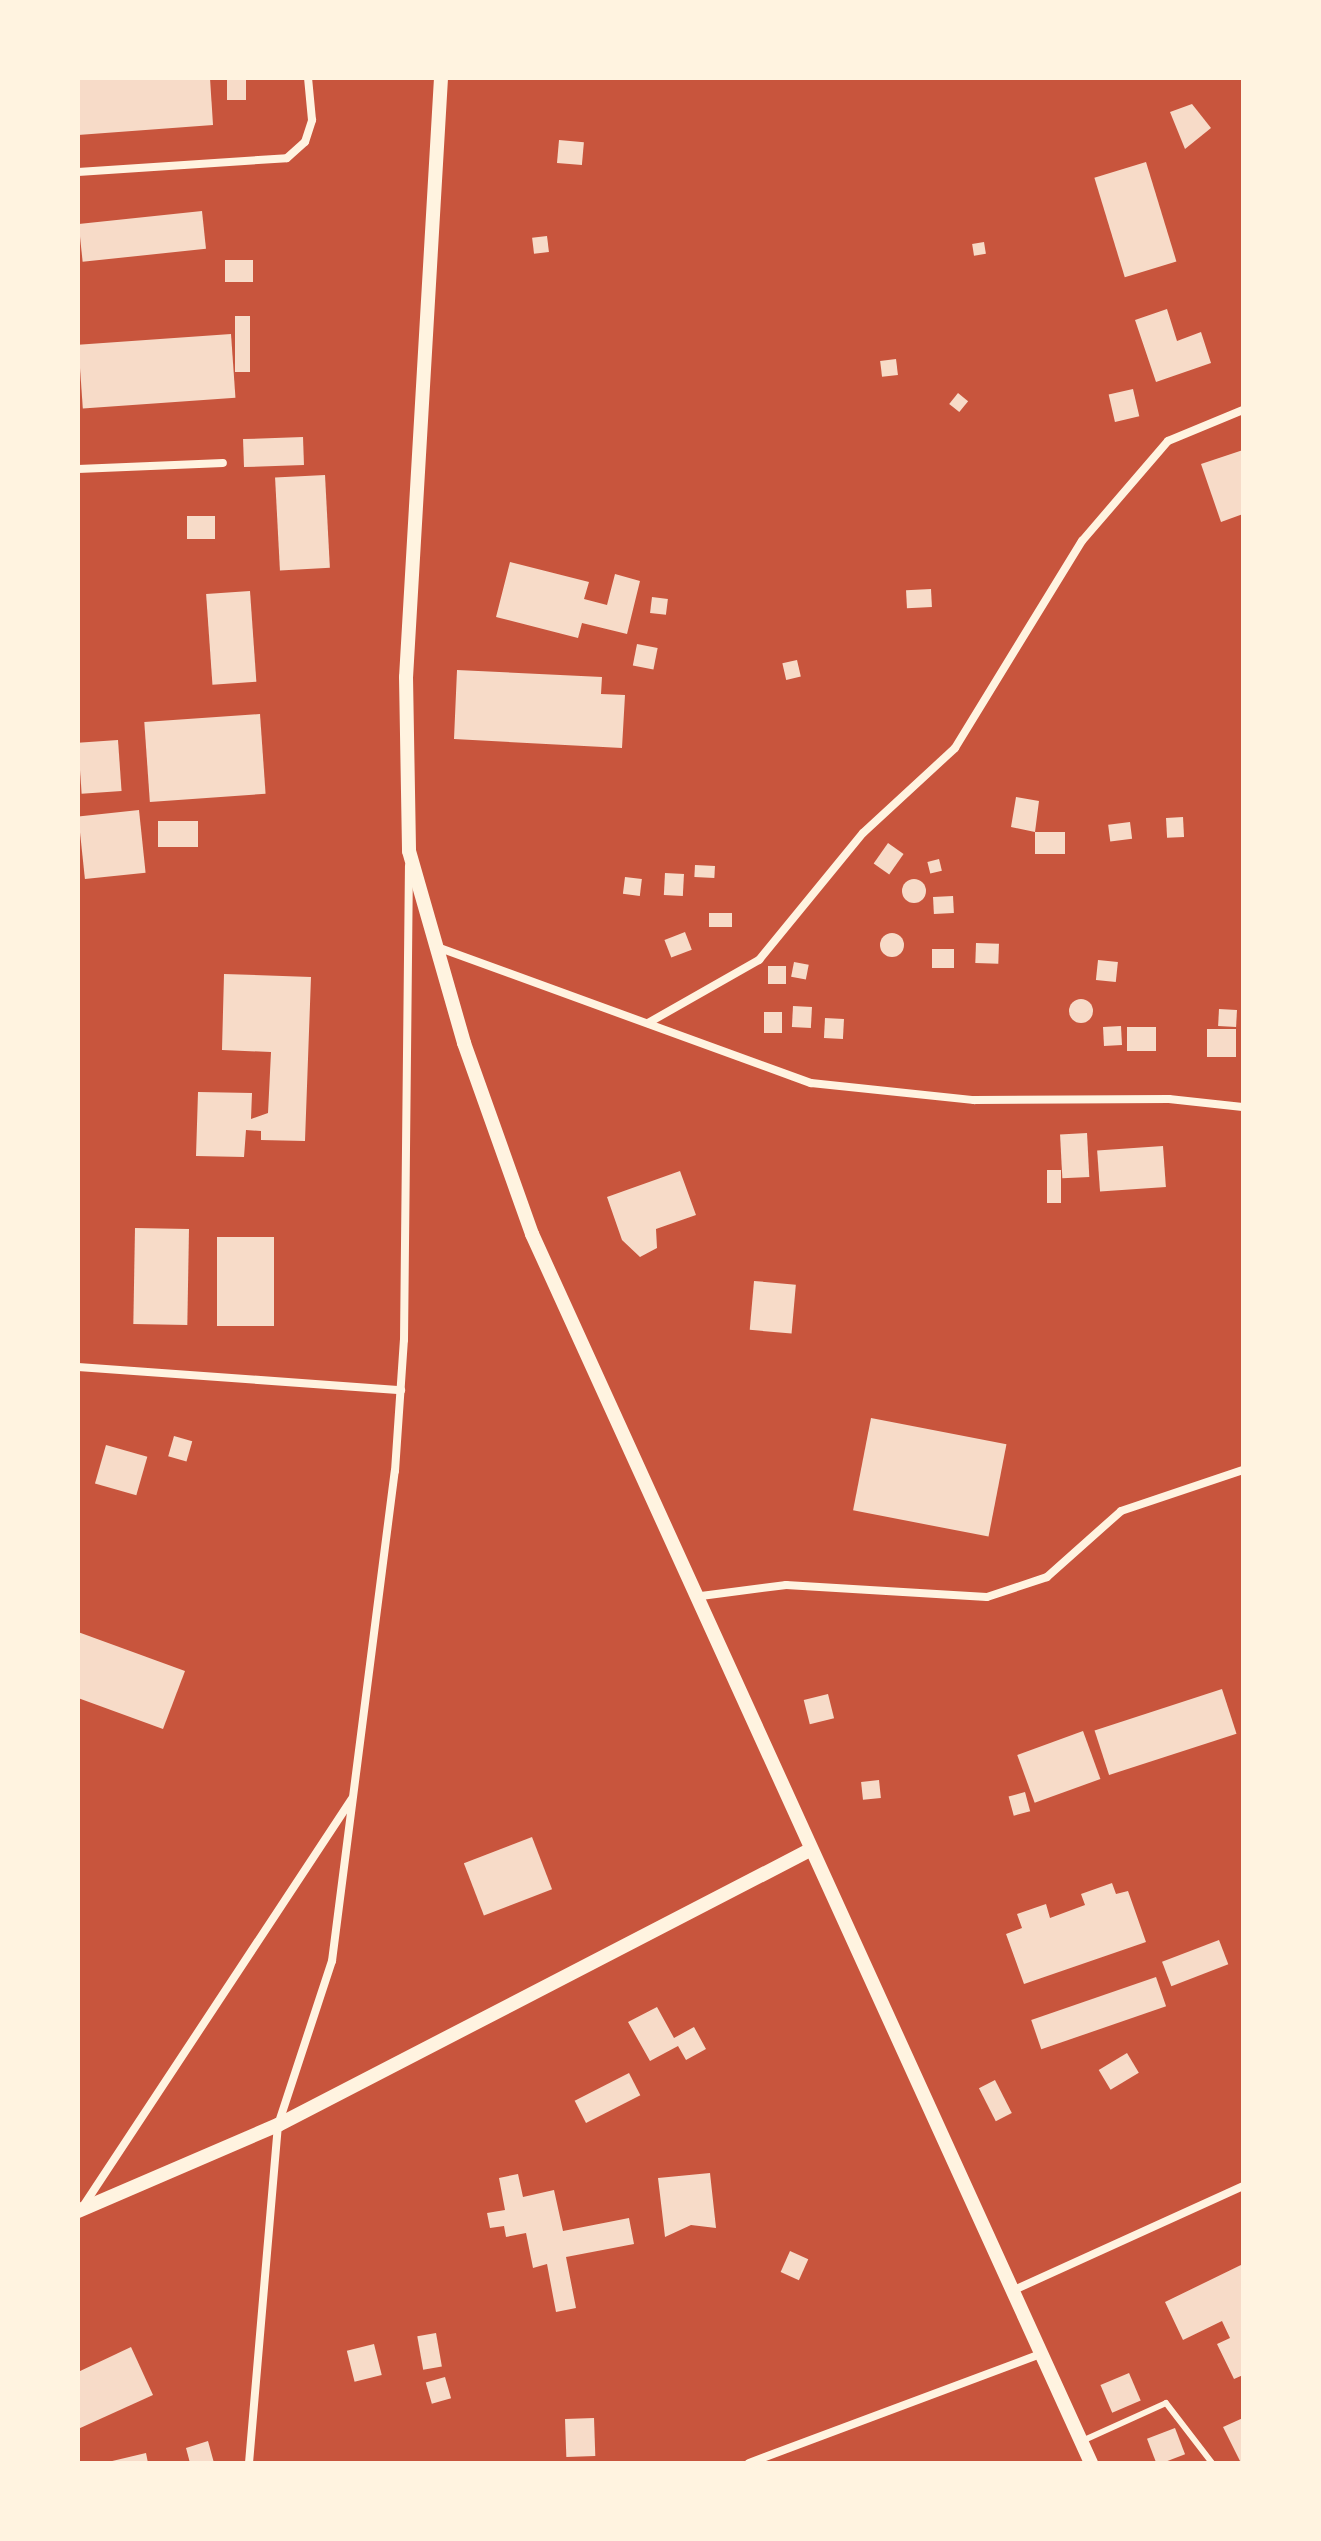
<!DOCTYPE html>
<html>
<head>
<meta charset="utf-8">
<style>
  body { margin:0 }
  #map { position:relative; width:1321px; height:2541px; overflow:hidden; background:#c8553d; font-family:"Asap Condensed",sans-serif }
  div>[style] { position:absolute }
  .building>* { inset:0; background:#f7dbc8; transform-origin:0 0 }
  .round { border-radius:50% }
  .service>* { height:6px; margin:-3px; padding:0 3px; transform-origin:3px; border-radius:3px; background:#fff3e0 }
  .minor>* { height:8px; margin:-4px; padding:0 4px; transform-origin:4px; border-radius:4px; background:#fff3e0 }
  .tertiary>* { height:14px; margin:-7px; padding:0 7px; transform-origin:7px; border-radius:7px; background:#fff3e0 }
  span { translate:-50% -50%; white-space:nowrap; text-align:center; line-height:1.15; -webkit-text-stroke:7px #fff3e0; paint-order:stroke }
  .frame { position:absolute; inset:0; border:80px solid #fff3e0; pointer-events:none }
</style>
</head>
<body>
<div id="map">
  <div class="building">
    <div style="clip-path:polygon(78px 78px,210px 78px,213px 125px,78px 135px)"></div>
    <div style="left:227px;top:78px;width:19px;height:22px"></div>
    <div style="clip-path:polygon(1192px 104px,1211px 128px,1185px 149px,1170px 112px)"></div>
    <div style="left:559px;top:140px;width:25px;height:23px;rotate:5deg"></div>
    <div style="left:1146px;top:162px;width:104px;height:54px;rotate:73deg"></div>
    <div style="left:202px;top:211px;width:38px;height:124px;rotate:84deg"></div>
    <div style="left:547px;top:236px;width:16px;height:15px;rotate:83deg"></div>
    <div style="left:984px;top:242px;width:12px;height:12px;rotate:81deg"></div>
    <div style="left:253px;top:260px;width:22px;height:28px;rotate:90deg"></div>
    <div style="clip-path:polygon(1167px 309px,1177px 341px,1201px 332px,1211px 363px,1156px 382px,1135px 320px)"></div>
    <div style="left:235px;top:316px;width:15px;height:56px"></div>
    <div style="left:231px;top:334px;width:64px;height:153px;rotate:86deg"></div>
    <div style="left:896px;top:359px;width:16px;height:16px;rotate:83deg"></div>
    <div style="left:1133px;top:389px;width:28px;height:25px;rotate:77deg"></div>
    <div style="left:958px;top:393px;width:13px;height:14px;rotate:39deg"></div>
    <div style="left:303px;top:437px;width:28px;height:60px;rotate:88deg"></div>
    <div style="clip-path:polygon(1243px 450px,1243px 514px,1221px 522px,1201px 464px)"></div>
    <div style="left:325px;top:475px;width:93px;height:50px;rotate:87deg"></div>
    <div style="left:187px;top:516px;width:28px;height:23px"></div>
    <div style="clip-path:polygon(510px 562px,589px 582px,584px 599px,607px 605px,615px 574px,640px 581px,627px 634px,582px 623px,578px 638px,496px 617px)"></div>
    <div style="left:931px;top:589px;width:18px;height:25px;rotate:87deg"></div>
    <div style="left:250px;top:591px;width:91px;height:44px;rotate:86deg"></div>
    <div style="left:652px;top:597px;width:16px;height:16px;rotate:7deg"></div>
    <div style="left:637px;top:644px;width:21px;height:22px;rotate:11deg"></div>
    <div style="left:797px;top:660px;width:17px;height:15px;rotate:77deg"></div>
    <div style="clip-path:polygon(457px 670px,602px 677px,601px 694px,625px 695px,622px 748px,454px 739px)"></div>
    <div style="left:260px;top:714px;width:80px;height:116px;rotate:86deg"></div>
    <div style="left:118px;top:740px;width:51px;height:40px;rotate:86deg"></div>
    <div style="clip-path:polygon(1016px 797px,1039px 801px,1035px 832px,1065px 832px,1065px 854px,1035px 854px,1035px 832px,1011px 827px)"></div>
    <div style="left:139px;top:810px;width:63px;height:61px;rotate:84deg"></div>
    <div style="left:1183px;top:817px;width:20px;height:17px;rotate:87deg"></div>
    <div style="left:158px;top:821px;width:40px;height:26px"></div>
    <div style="left:1130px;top:822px;width:17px;height:22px;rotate:83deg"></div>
    <div style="left:888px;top:843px;width:19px;height:25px;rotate:35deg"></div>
    <div style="left:939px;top:859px;width:12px;height:12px;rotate:76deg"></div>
    <div style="left:695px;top:865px;width:20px;height:12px;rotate:3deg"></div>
    <div style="left:665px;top:873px;width:19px;height:22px;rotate:3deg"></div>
    <div style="left:625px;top:877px;width:17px;height:17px;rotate:7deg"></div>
    <div class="round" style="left:902px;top:879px;width:24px;height:24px"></div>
    <div style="left:953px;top:896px;width:17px;height:20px;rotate:87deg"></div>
    <div style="left:709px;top:913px;width:23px;height:14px"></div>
    <div style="left:685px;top:932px;width:19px;height:22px;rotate:69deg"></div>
    <div class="round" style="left:880px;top:933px;width:24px;height:24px"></div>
    <div style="left:976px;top:943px;width:23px;height:20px;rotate:2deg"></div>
    <div style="left:932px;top:949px;width:22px;height:19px"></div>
    <div style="left:1098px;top:960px;width:20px;height:20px;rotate:6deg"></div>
    <div style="left:794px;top:962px;width:15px;height:15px;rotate:11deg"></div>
    <div style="left:768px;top:966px;width:18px;height:18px"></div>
    <div style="clip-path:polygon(224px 974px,311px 977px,305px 1141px,261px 1140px,261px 1131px,246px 1130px,244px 1157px,196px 1156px,198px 1092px,252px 1093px,251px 1119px,268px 1113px,271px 1052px,222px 1050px)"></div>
    <div class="round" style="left:1069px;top:999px;width:24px;height:24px"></div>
    <div style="left:793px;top:1006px;width:19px;height:21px;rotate:3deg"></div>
    <div style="left:1219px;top:1009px;width:18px;height:17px;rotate:3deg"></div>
    <div style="left:782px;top:1012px;width:21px;height:18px;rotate:90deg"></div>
    <div style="left:825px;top:1018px;width:19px;height:20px;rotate:3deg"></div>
    <div style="left:1121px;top:1026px;width:19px;height:18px;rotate:87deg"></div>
    <div style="left:1127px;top:1027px;width:29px;height:24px"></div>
    <div style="left:1207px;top:1029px;width:29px;height:28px"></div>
    <div style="left:1087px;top:1133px;width:44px;height:27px;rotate:87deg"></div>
    <div style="left:1163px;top:1146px;width:41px;height:66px;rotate:86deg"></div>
    <div style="left:1047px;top:1170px;width:14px;height:33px"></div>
    <div style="clip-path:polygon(680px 1171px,696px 1215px,656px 1229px,657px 1248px,640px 1257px,622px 1240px,607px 1197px)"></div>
    <div style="left:135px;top:1228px;width:54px;height:96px;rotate:1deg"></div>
    <div style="left:217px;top:1237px;width:57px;height:89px"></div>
    <div style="left:754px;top:1281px;width:42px;height:49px;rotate:5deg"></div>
    <div style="left:871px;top:1418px;width:138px;height:94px;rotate:11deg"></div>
    <div style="left:174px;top:1436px;width:19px;height:21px;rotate:16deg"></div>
    <div style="left:106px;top:1445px;width:43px;height:40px;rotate:16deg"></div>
    <div style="clip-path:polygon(78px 1632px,185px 1671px,163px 1729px,78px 1698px)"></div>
    <div style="left:1222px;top:1689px;width:47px;height:134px;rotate:72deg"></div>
    <div style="left:828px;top:1694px;width:25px;height:25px;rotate:76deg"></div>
    <div style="left:1083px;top:1731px;width:51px;height:70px;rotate:70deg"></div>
    <div style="left:879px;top:1780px;width:18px;height:18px;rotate:84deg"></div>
    <div style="left:1025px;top:1792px;width:20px;height:17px;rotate:75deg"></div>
    <div style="left:532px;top:1837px;width:56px;height:73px;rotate:69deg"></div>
    <div style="clip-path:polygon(1112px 1883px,1116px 1894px,1128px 1891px,1146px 1942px,1024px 1984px,1006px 1934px,1022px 1928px,1017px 1914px,1046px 1904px,1050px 1918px,1085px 1905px,1081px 1894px)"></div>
    <div style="left:1219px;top:1940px;width:26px;height:61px;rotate:69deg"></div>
    <div style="left:1156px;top:1977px;width:31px;height:132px;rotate:71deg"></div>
    <div style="clip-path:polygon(657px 2007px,674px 2038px,694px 2027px,706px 2049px,686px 2060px,678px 2046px,650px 2061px,628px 2022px)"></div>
    <div style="left:1127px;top:2053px;width:23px;height:33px;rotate:59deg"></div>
    <div style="left:629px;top:2073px;width:25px;height:61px;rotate:63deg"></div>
    <div style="left:995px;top:2080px;width:37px;height:18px;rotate:63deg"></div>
    <div style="clip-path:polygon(710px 2173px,716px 2228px,691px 2225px,665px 2237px,658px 2178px)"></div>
    <div style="clip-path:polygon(518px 2174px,523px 2197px,554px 2190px,563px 2231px,629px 2218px,634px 2244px,566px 2257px,576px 2308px,556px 2312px,547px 2264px,533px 2268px,526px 2233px,506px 2237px,504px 2226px,490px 2228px,487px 2213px,505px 2210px,499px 2178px)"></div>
    <div style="left:790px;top:2251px;width:20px;height:23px;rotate:24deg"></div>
    <div style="clip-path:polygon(1243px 2264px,1243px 2375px,1234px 2379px,1217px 2344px,1230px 2338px,1222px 2321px,1183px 2340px,1165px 2302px)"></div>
    <div style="left:436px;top:2333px;width:34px;height:19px;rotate:80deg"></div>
    <div style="left:374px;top:2344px;width:32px;height:28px;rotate:76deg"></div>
    <div style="clip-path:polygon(131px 2347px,153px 2395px,78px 2429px,78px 2372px)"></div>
    <div style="left:1129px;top:2373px;width:30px;height:31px;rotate:67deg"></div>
    <div style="left:445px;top:2377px;width:22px;height:20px;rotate:74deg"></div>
    <div style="left:594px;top:2418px;width:38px;height:29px;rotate:88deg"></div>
    <div style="clip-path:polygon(1243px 2418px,1243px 2463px,1241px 2463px,1223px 2427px)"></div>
    <div style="left:1175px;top:2428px;width:28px;height:30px;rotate:69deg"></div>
    <div style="clip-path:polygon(208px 2441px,214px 2463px,190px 2463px,186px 2448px)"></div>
    <div style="clip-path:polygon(146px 2453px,148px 2463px,108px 2463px,108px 2462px)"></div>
  </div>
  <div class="service">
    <div style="left:1082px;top:2441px;width:92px;rotate:-24.3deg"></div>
    <div style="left:1166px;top:2403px;width:76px;rotate:52.5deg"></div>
  </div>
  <div class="minor">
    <div style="left:78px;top:172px;width:209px;rotate:-3.8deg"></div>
    <div style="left:287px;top:158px;width:24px;rotate:-42deg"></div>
    <div style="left:305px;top:142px;width:23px;rotate:-72deg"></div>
    <div style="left:312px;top:120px;width:42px;rotate:-95.4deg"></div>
    <div style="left:78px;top:469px;width:145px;rotate:-2.4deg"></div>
    <div style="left:437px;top:947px;width:398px;rotate:20deg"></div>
    <div style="left:811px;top:1083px;width:164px;rotate:6deg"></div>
    <div style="left:974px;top:1100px;width:195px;rotate:-0.3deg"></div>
    <div style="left:1169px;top:1099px;width:74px;rotate:6.2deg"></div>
    <div style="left:648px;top:1023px;width:128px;rotate:-29.6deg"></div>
    <div style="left:759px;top:960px;width:164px;rotate:-50.7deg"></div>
    <div style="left:863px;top:833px;width:125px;rotate:-42.7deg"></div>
    <div style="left:955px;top:748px;width:243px;rotate:-58.5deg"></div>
    <div style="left:1082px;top:541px;width:132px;rotate:-49.3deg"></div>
    <div style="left:1168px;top:441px;width:81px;rotate:-22.5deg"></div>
    <div style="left:78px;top:1367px;width:324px;rotate:4.1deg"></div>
    <div style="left:701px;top:1596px;width:86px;rotate:-7.4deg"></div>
    <div style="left:786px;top:1585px;width:201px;rotate:3.4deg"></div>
    <div style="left:987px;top:1597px;width:63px;rotate:-18.4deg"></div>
    <div style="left:1047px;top:1577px;width:99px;rotate:-41.7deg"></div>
    <div style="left:1121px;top:1511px;width:129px;rotate:-18.6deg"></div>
    <div style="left:82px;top:2208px;width:490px;rotate:-56.6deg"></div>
    <div style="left:1014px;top:2290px;width:252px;rotate:-24.4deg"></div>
    <div style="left:249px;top:2463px;width:339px;rotate:-85.1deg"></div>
    <div style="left:278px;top:2125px;width:173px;rotate:-71.8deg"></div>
    <div style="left:332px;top:1961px;width:494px;rotate:-82.7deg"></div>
    <div style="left:395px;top:1471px;width:131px;rotate:-86.1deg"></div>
    <div style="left:404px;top:1340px;width:474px;rotate:-89.4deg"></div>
    <div style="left:749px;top:2463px;width:314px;rotate:-20.5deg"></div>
  </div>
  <div class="tertiary">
    <div style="left:441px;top:78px;width:600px;rotate:93.34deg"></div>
    <div style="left:406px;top:677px;width:174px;rotate:89deg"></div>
    <div style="left:409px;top:851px;width:200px;rotate:74deg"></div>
    <div style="left:464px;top:1043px;width:203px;rotate:70.4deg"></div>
    <div style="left:532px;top:1234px;width:1350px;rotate:65.54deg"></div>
    <div style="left:78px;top:2211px;width:218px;rotate:-23.3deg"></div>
    <div style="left:278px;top:2125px;width:597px;rotate:-27.34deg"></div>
  </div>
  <div class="frame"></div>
</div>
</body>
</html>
